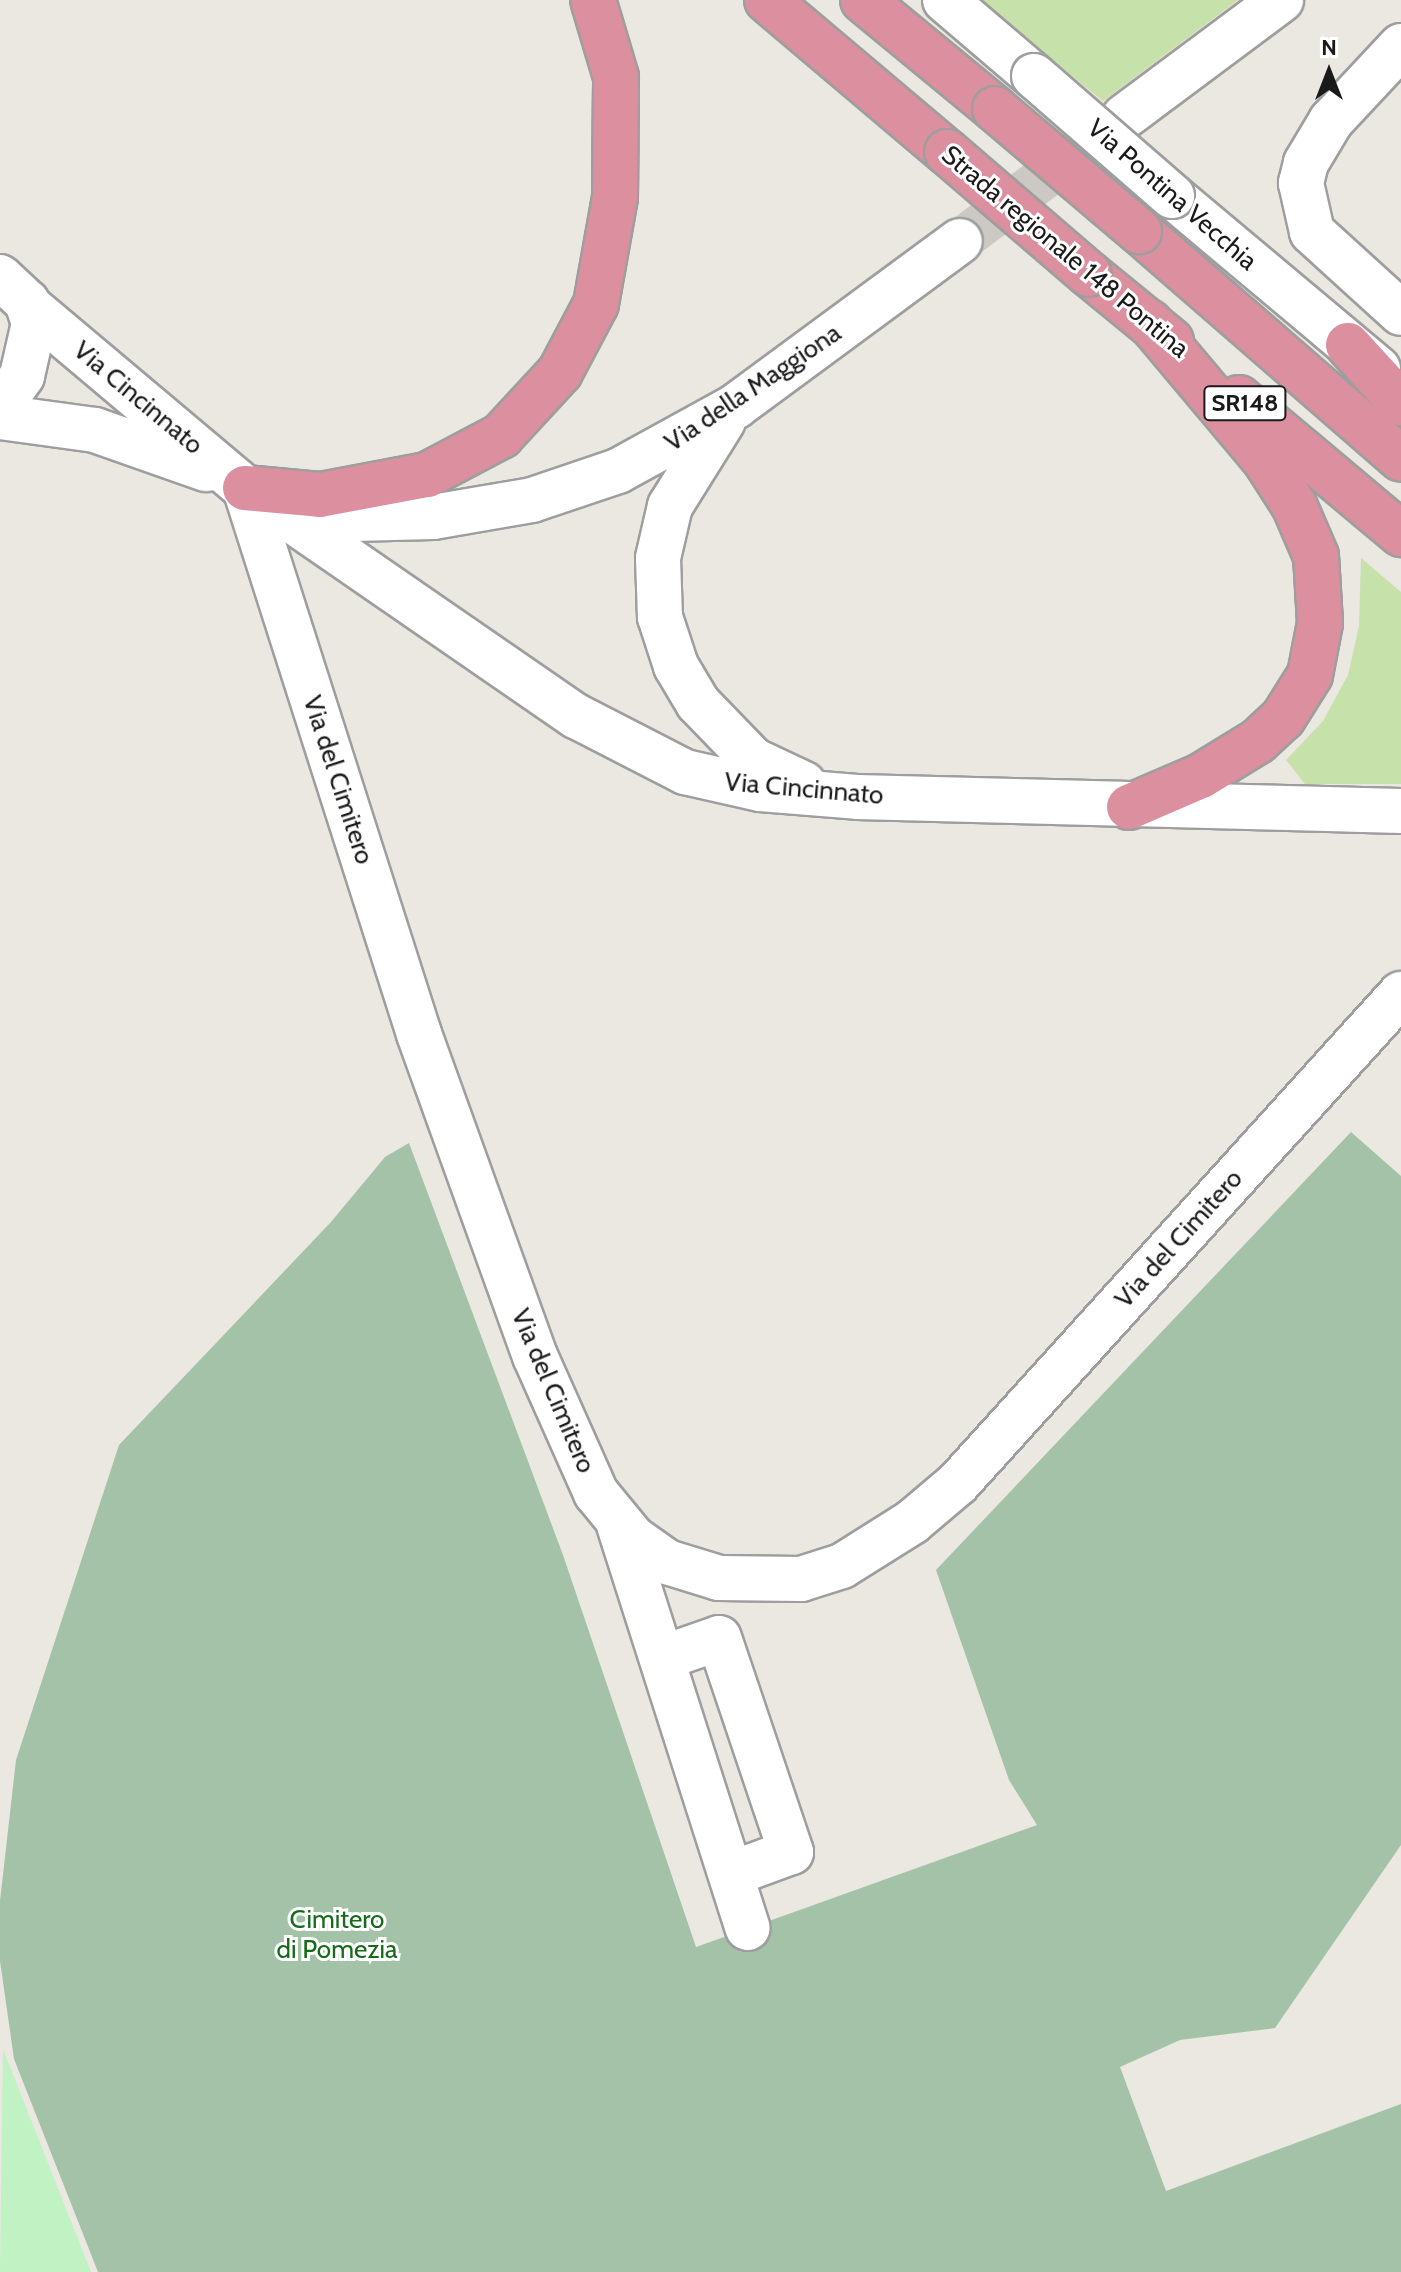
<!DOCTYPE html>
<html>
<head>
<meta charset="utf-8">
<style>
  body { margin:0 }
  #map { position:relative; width:1401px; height:2272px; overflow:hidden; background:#ebe7e1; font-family:Cabin,sans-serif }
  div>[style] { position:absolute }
  .grass>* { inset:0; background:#c7e1ab }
  .cemetery>* { inset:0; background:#a4c2a8 }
  .park>* { inset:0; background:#c0f2c3 }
  .minor-tunnel>* { height:44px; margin-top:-22px; transform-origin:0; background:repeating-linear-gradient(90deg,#ccc8c3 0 44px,transparent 0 66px) }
  .roads { filter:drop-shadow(2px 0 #9e9e9e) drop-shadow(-2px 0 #9e9e9e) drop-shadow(0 2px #9e9e9e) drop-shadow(0 -2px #9e9e9e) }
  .minor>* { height:44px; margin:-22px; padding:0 22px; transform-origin:22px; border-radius:22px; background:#fff }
  .highway>* { height:44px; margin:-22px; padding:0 22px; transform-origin:22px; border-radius:22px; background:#dc8f9f }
  .bridges { filter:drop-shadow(2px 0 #9e9e9e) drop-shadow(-2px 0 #9e9e9e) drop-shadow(0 2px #9e9e9e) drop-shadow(0 -2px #9e9e9e) }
  .minor-bridge>* { height:44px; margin:-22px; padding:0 22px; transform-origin:22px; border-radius:22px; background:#fff }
  .highway-bridge>* { height:44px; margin:-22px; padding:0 22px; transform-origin:22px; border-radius:22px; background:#dc8f9f }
  span { translate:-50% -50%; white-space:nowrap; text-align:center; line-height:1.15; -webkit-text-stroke:6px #fff; paint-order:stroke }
  .shield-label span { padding:2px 6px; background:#fff; border:2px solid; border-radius:6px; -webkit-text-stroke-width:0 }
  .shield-label { font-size:24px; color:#1a1a1a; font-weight:700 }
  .street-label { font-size:26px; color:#1a1a1a }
  .park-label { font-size:26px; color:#166b1b }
  .north { position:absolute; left:1289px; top:32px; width:80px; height:80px; -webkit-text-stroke:6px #fff; paint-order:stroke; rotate:0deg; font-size:22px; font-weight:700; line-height:32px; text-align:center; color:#1a1a1a }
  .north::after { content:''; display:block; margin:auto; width:28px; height:36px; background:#1a1a1a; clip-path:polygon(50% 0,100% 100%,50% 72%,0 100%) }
</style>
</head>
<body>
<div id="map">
  <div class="grass">
    <div style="clip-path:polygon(978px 0,1238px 0,1103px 101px)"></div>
    <div style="clip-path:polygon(1361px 558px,1401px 592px,1401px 784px,1305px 784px,1286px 760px,1323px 721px,1348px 675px,1359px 626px)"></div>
  </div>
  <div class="cemetery">
    <div style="clip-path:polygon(1351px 1132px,1401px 1176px,1401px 1845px,1275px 2028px,1180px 2040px,1120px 2067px,1166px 2191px,1401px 2104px,1401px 2272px,98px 2272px,14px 2059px,0 1961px,0 1901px,16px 1760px,119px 1445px,331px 1222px,385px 1157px,409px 1143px,563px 1555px,696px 1947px,1037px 1825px,1009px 1780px,936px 1570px)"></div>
  </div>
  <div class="park">
    <div style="clip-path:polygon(3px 2049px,91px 2272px,0 2272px)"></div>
  </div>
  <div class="minor-tunnel">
    <div style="left:960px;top:241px;width:206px;rotate:-37.1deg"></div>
  </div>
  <div class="roads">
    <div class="minor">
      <div style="left:945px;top:0;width:117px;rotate:40.5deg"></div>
      <div style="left:1401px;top:46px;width:103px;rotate:133deg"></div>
      <div style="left:1331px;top:121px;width:49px;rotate:120.8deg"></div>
      <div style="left:1306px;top:163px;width:21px;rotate:104deg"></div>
      <div style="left:1301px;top:183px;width:50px;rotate:77.3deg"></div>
      <div style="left:1312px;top:232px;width:120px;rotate:42.3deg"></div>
      <div style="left:1124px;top:117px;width:196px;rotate:-36.7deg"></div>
      <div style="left:1172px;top:196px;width:269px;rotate:40deg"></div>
      <div style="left:0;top:277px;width:37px;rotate:43deg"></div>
      <div style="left:27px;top:302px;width:22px;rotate:72deg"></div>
      <div style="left:34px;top:323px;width:54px;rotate:102.8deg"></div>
      <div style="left:22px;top:376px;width:37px;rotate:126deg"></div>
      <div style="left:31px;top:308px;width:280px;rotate:40.1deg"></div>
      <div style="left:245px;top:488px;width:402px;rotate:34.6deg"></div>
      <div style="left:576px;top:716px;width:123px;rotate:27.2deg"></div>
      <div style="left:685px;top:772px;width:77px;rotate:12.8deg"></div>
      <div style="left:760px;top:789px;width:97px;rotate:4.7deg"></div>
      <div style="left:857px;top:797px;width:544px;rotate:1.47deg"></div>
      <div style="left:0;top:417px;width:96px;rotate:7.8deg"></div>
      <div style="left:95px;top:430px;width:118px;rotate:19.4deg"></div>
      <div style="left:723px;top:421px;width:100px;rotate:121.9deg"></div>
      <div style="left:670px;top:506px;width:53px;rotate:103deg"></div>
      <div style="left:658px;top:558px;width:59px;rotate:88.1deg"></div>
      <div style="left:660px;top:617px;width:52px;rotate:71.9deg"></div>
      <div style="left:676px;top:666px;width:43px;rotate:59.3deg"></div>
      <div style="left:698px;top:703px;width:79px;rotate:46deg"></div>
      <div style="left:753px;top:760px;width:56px;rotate:25.2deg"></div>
      <div style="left:245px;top:488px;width:573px;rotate:72.32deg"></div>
      <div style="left:419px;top:1034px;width:342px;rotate:70.2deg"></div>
      <div style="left:535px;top:1356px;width:150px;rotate:66deg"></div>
      <div style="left:596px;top:1493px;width:58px;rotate:50.6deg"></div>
      <div style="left:633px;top:1538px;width:42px;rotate:35.2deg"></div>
      <div style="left:667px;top:1562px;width:54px;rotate:17.1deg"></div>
      <div style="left:719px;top:1578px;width:82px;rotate:0.7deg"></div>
      <div style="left:801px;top:1579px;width:43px;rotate:-17.6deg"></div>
      <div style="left:842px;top:1566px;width:83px;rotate:-32.2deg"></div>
      <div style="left:912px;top:1522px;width:60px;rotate:-40.3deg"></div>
      <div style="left:958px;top:1483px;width:660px;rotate:-47.83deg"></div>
      <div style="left:283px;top:503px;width:72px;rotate:12.9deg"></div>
      <div style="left:353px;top:519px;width:80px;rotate:-1.4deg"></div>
      <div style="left:433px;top:517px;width:100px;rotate:-9.7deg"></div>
      <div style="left:532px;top:500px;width:91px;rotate:-18.6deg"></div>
      <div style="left:618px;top:471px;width:135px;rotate:-28.8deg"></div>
      <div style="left:736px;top:406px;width:278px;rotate:-36.4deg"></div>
      <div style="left:619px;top:1525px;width:423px;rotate:72.3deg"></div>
      <div style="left:662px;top:1658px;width:60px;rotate:-19.3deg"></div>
      <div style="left:719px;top:1638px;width:226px;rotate:71.4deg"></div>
      <div style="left:791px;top:1852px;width:64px;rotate:159.9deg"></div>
    </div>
    <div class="highway">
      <div style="left:767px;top:0;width:236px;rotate:40.2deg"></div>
      <div style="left:863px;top:0;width:171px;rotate:39.5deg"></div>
      <div style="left:1139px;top:231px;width:347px;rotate:41deg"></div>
      <div style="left:1089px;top:274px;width:106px;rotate:39.3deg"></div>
      <div style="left:1348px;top:345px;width:79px;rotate:47.6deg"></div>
      <div style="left:1239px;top:398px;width:212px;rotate:40deg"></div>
      <div style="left:245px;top:488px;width:75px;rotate:5.3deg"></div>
      <div style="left:320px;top:495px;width:109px;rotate:-10.6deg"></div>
      <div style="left:427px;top:475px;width:84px;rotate:-27.8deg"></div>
      <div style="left:501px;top:436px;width:87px;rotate:-47.3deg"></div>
      <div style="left:560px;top:372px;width:77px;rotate:-62.1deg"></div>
      <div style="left:596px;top:304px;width:109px;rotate:-79.9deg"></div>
      <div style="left:615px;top:197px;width:120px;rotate:-89.5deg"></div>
      <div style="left:616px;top:77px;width:80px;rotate:-106.6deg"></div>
      <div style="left:1129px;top:807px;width:78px;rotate:-23.3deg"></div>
      <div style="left:1201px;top:776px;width:67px;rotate:-31.6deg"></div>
      <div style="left:1258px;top:741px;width:34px;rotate:-43deg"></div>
      <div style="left:1283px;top:718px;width:51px;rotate:-57.9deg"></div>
      <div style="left:1310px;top:675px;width:53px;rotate:-79.1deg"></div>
      <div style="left:1320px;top:623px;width:67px;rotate:-93.4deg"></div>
      <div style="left:1316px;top:556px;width:56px;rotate:-113.3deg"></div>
      <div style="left:1294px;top:505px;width:54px;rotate:-122.8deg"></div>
      <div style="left:1265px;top:460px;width:180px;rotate:-130deg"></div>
    </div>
  </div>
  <div class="bridges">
    <div class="minor-bridge">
      <div style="left:1034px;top:76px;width:183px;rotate:41deg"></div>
    </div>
    <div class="highway-bridge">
      <div style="left:995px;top:109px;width:189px;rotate:40.3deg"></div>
      <div style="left:947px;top:152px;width:187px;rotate:40.7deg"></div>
    </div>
  </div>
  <div class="shield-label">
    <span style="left:1245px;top:403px">SR148</span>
  </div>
  <div class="street-label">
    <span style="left:1172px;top:195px;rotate:41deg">Via Pontina Vecchia</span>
    <span style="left:1065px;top:252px;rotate:40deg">Strada regionale 148 Pontina</span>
    <span style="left:753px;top:388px;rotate:-34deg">Via della Maggiona</span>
    <span style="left:138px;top:398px;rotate:40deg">Via Cincinnato</span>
    <span style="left:338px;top:780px;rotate:72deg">Via del Cimitero</span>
    <span style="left:804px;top:789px;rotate:5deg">Via Cincinnato</span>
    <span style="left:1179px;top:1239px;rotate:-48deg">Via del Cimitero</span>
    <span style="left:553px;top:1391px;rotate:67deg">Via del Cimitero</span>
  </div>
  <div class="park-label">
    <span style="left:337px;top:1935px">Cimitero<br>di Pomezia</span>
  </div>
  <div class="north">N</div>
</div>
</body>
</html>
